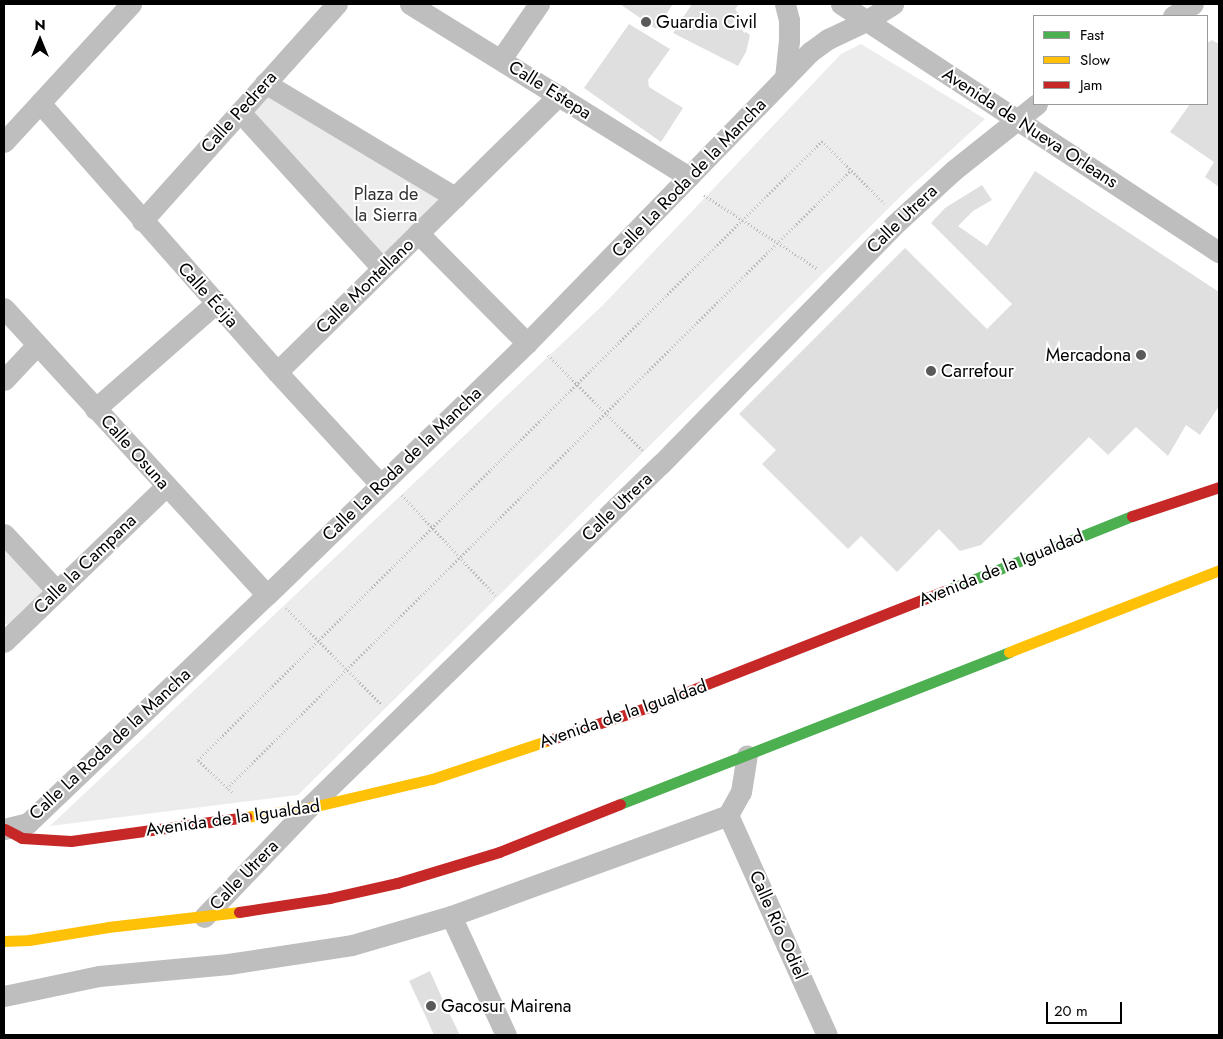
<!DOCTYPE html>
<html>
<head>
<meta charset="utf-8">
<style>
  body { margin:0 }
  #map { position:relative; width:1223px; height:1039px; overflow:hidden; background:#fff; font-family:Jost,sans-serif }
  div>[style] { position:absolute }
  .green>* { inset:0; background:#ececec }
  .building>* { inset:0; background:#dfdfdf }
  .path>* { height:3px; margin-top:-1.5px; transform-origin:0; background:repeating-linear-gradient(90deg,#b9b9b9 0 1px,transparent 0 3.5px) }
  .street>* { height:21px; margin:-10.5px; padding:0 10.5px; transform-origin:10.5px; border-radius:10.5px; background:#bebebe }
  .fast>* { height:11px; margin:-5.5px; padding:0 5.5px; transform-origin:5.5px; border-radius:5.5px; background:#4caf50 }
  .slow>* { height:11px; margin:-5.5px; padding:0 5.5px; transform-origin:5.5px; border-radius:5.5px; background:#ffc107 }
  .jam>* { height:11px; margin:-5.5px; padding:0 5.5px; transform-origin:5.5px; border-radius:5.5px; background:#c62828 }
  .dots>* { width:14px; height:14px; translate:-50% -50%; box-sizing:border-box; border:2px solid #fff; border-radius:50% }
  span { translate:-50% -50%; white-space:nowrap; text-align:center; line-height:1.15; -webkit-text-stroke:4px #fff; paint-order:stroke }
  .poi-label { font-size:18px; color:#000 }
  .left { translate:0 -50%; text-align:left }
  .right { translate:-100% -50%; text-align:right }
  .street-label { font-size:18px; color:#000 }
  .park-label { font-size:18px; color:#333 }
  .frame { position:absolute; inset:0; border:5px solid #000; pointer-events:none }
  .legend { position:absolute; left:1033px; top:15px; width:175px; height:90px; box-sizing:border-box; background:#fff; border:1px solid #999; margin:0; padding:6px 9px; list-style:none; font-size:15px; color:#000 }
  .legend li { display:flex; align-items:center; gap:10px; height:25px }
  .legend b { width:25px; border:1px solid #999 }
  .north { position:absolute; left:15px; top:15px; width:50px; height:50px; -webkit-text-stroke:4px #fff; paint-order:stroke; rotate:0deg; font-size:14px; font-weight:700; line-height:20px; text-align:center; color:#000 }
  .north::after { content:''; display:block; margin:auto; width:18px; height:22px; background:#000; clip-path:polygon(50% 0,100% 100%,50% 72%,0 100%) }
  .scale { position:absolute; left:1046px; top:1002px; width:76px; height:22px; box-sizing:border-box; border:2px solid #000; border-top:0; padding-left:6px; font-size:15px; line-height:18px; white-space:nowrap; color:#000; -webkit-text-stroke:4px #fff; paint-order:stroke }
</style>
</head>
<body>
<div id="map">
  <div class="green">
    <div style="clip-path:polygon(861px 44px,985px 119px,907px 190px,298px 795px,50px 826px,604px 304px,841px 54px)"></div>
    <div style="clip-path:polygon(268px 94px,445px 199px,383px 258px,253px 111px)"></div>
    <div style="clip-path:polygon(4px 547px,45px 592px,9px 626px,4px 622px)"></div>
  </div>
  <div class="building">
    <div style="clip-path:polygon(620px 4px,673px 4px,656px 29px)"></div>
    <div style="clip-path:polygon(692px 4px,739px 4px,735px 9px,741px 17px,737px 26px,750px 35px,746px 52px,738px 66px,673px 33px)"></div>
    <div style="clip-path:polygon(629px 24px,670px 49px,648px 80px,649px 87px,683px 108px,661px 142px,584px 88px)"></div>
    <div style="clip-path:polygon(1212px 40px,1219px 44px,1219px 187px,1205px 177px,1214px 162px,1170px 132px,1190px 104px,1207px 104px,1207px 43px)"></div>
    <div style="clip-path:polygon(1035px 171px,1219px 292px,1219px 406px,1200px 435px,1186px 425px,1168px 456px,1136px 427px,1108px 455px,1089px 437px,981px 545px,960px 551px,939px 529px,897px 572px,861px 536px,848px 549px,762px 464px,776px 450px,739px 414px,905px 248px,987px 329px,1012px 304px,931px 223px,945px 208px,982px 185px,992px 200px,973px 211px,958px 226px,987px 246px)"></div>
    <div style="clip-path:polygon(430px 971px,446px 1007px,460px 1035px,434px 1035px,425px 1015px,409px 981px)"></div>
  </div>
  <div class="path">
    <div style="left:704px;top:195px;width:136px;rotate:33deg"></div>
    <div style="left:548px;top:355px;width:134px;rotate:45.3deg"></div>
    <div style="left:402px;top:495px;width:137px;rotate:47.1deg"></div>
    <div style="left:286px;top:608px;width:136px;rotate:45.3deg"></div>
    <div style="left:227px;top:788px;width:878px;rotate:-44.72deg"></div>
    <div style="left:232px;top:792px;width:47px;rotate:-136.7deg"></div>
    <div style="left:198px;top:760px;width:879px;rotate:-44.77deg"></div>
    <div style="left:822px;top:141px;width:88px;rotate:45deg"></div>
  </div>
  <div class="street">
    <div style="left:410px;top:4px;width:328px;rotate:31.8deg"></div>
    <div style="left:841px;top:4px;width:452px;rotate:33.3deg"></div>
    <div style="left:1173px;top:16px;width:23px;rotate:-31deg"></div>
    <div style="left:501px;top:59px;width:67px;rotate:-55.4deg"></div>
    <div style="left:785px;top:78px;width:37px;rotate:-84deg"></div>
    <div style="left:789px;top:41px;width:21px;rotate:-90deg"></div>
    <div style="left:789px;top:20px;width:16px;rotate:-104deg"></div>
    <div style="left:265px;top:83px;width:222px;rotate:31deg"></div>
    <div style="left:40px;top:103px;width:359px;rotate:48.6deg"></div>
    <div style="left:277px;top:372px;width:152px;rotate:47.4deg"></div>
    <div style="left:240px;top:112px;width:211px;rotate:47.7deg"></div>
    <div style="left:4px;top:142px;width:188px;rotate:-47.4deg"></div>
    <div style="left:142px;top:221px;width:292px;rotate:-48.1deg"></div>
    <div style="left:418px;top:233px;width:155px;rotate:45.3deg"></div>
    <div style="left:4px;top:308px;width:389px;rotate:47.5deg"></div>
    <div style="left:277px;top:372px;width:395px;rotate:-44.5deg"></div>
    <div style="left:4px;top:380px;width:48px;rotate:-46.7deg"></div>
    <div style="left:95px;top:409px;width:161px;rotate:-41.2deg"></div>
    <div style="left:4px;top:534px;width:78px;rotate:47.1deg"></div>
    <div style="left:4px;top:642px;width:225px;rotate:-43.9deg"></div>
    <div style="left:728px;top:815px;width:241px;rotate:65.8deg"></div>
    <div style="left:4px;top:829px;width:25px;rotate:-14deg"></div>
    <div style="left:28px;top:823px;width:330px;rotate:-43.7deg"></div>
    <div style="left:267px;top:595px;width:362px;rotate:-44.1deg"></div>
    <div style="left:527px;top:343px;width:406px;rotate:-45.8deg"></div>
    <div style="left:810px;top:52px;width:22px;rotate:-36deg"></div>
    <div style="left:828px;top:39px;width:42px;rotate:-25.3deg"></div>
    <div style="left:866px;top:21px;width:32px;rotate:-32deg"></div>
    <div style="left:451px;top:916px;width:131px;rotate:65.2deg"></div>
    <div style="left:204px;top:917px;width:151px;rotate:-46.3deg"></div>
    <div style="left:308px;top:808px;width:493px;rotate:-44.3deg"></div>
    <div style="left:661px;top:464px;width:334px;rotate:-45.7deg"></div>
    <div style="left:894px;top:225px;width:81px;rotate:-42.5deg"></div>
    <div style="left:954px;top:170px;width:106px;rotate:-38.5deg"></div>
    <div style="left:4px;top:996px;width:97px;rotate:-11.9deg"></div>
    <div style="left:99px;top:976px;width:130px;rotate:-5.3deg"></div>
    <div style="left:228px;top:964px;width:125px;rotate:-8.7deg"></div>
    <div style="left:352px;top:945px;width:103px;rotate:-16.3deg"></div>
    <div style="left:451px;top:916px;width:295px;rotate:-20deg"></div>
    <div style="left:728px;top:815px;width:26px;rotate:-61deg"></div>
    <div style="left:741px;top:792px;width:37px;rotate:-81deg"></div>
  </div>
  <div class="fast">
    <div style="left:945px;top:591px;width:201px;rotate:-21.9deg"></div>
    <div style="left:620px;top:804px;width:418px;rotate:-21.3deg"></div>
  </div>
  <div class="slow">
    <div style="left:1009px;top:652px;width:225px;rotate:-21.3deg"></div>
    <div style="left:246px;top:817px;width:63px;rotate:-8.3deg"></div>
    <div style="left:308px;top:808px;width:127px;rotate:-13.2deg"></div>
    <div style="left:432px;top:779px;width:123px;rotate:-18.4deg"></div>
    <div style="left:4px;top:941px;width:25px;rotate:-2deg"></div>
    <div style="left:29px;top:940px;width:80px;rotate:-9.3deg"></div>
    <div style="left:108px;top:927px;width:132px;rotate:-6.5deg"></div>
  </div>
  <div class="jam">
    <div style="left:1132px;top:516px;width:92px;rotate:-18.4deg"></div>
    <div style="left:549px;top:740px;width:108px;rotate:-18.4deg"></div>
    <div style="left:651px;top:706px;width:316px;rotate:-21.4deg"></div>
    <div style="left:5px;top:829px;width:19px;rotate:28deg"></div>
    <div style="left:22px;top:838px;width:49px;rotate:3.5deg"></div>
    <div style="left:71px;top:841px;width:177px;rotate:-7.8deg"></div>
    <div style="left:239px;top:912px;width:92px;rotate:-8.7deg"></div>
    <div style="left:330px;top:898px;width:69px;rotate:-12.6deg"></div>
    <div style="left:397px;top:883px;width:107px;rotate:-16.9deg"></div>
    <div style="left:499px;top:852px;width:130px;rotate:-21.6deg"></div>
  </div>
  <div class="dots">
    <div style="left:646px;top:22px;background:#595959"></div>
    <div style="left:1141px;top:355px;background:#595959"></div>
    <div style="left:931px;top:371px;background:#595959"></div>
    <div style="left:431px;top:1006px;background:#595959"></div>
  </div>
  <div class="poi-label">
    <span class="left" style="left:656px;top:22px">Guardia Civil</span>
    <span class="right" style="left:1131px;top:355px">Mercadona</span>
    <span class="left" style="left:941px;top:371px">Carrefour</span>
    <span class="left" style="left:441px;top:1006px">Gacosur Mairena</span>
  </div>
  <div class="street-label">
    <span style="left:550px;top:90px;rotate:32deg">Calle Estepa</span>
    <span style="left:239px;top:112px;rotate:-48deg">Calle Pedrera</span>
    <span style="left:1030px;top:128px;rotate:33deg">Avenida de Nueva Orleans</span>
    <span style="left:689px;top:178px;rotate:-46deg">Calle La Roda de la Mancha</span>
    <span style="left:902px;top:219px;rotate:-44deg">Calle Utrera</span>
    <span style="left:365px;top:286px;rotate:-44deg">Calle Montellano</span>
    <span style="left:208px;top:295px;rotate:48deg">Calle Écija</span>
    <span style="left:135px;top:452px;rotate:48deg">Calle Osuna</span>
    <span style="left:402px;top:464px;rotate:-44deg">Calle La Roda de la Mancha</span>
    <span style="left:617px;top:507px;rotate:-44deg">Calle Utrera</span>
    <span style="left:85px;top:564px;rotate:-44deg">Calle la Campana</span>
    <span style="left:1001px;top:568px;rotate:-22deg">Avenida de la Igualdad</span>
    <span style="left:623px;top:714px;rotate:-19deg">Avenida de la Igualdad</span>
    <span style="left:110px;top:744px;rotate:-43deg">Calle La Roda de la Mancha</span>
    <span style="left:233px;top:818px;rotate:-8deg">Avenida de la Igualdad</span>
    <span style="left:244px;top:875px;rotate:-46deg">Calle Utrera</span>
    <span style="left:778px;top:925px;rotate:66deg">Calle Río Odiel</span>
  </div>
  <div class="park-label">
    <span style="left:386px;top:205px">Plaza de<br>la Sierra</span>
  </div>
  <div class="frame"></div>
  <ul class="legend">
  <li><b style="height:6px;background:#4caf50"></b>Fast</li>
  <li><b style="height:6px;background:#ffc107"></b>Slow</li>
  <li><b style="height:6px;background:#c62828"></b>Jam</li>
  </ul>
  <div class="north">N</div>
  <div class="scale">20 m</div>
</div>
</body>
</html>
